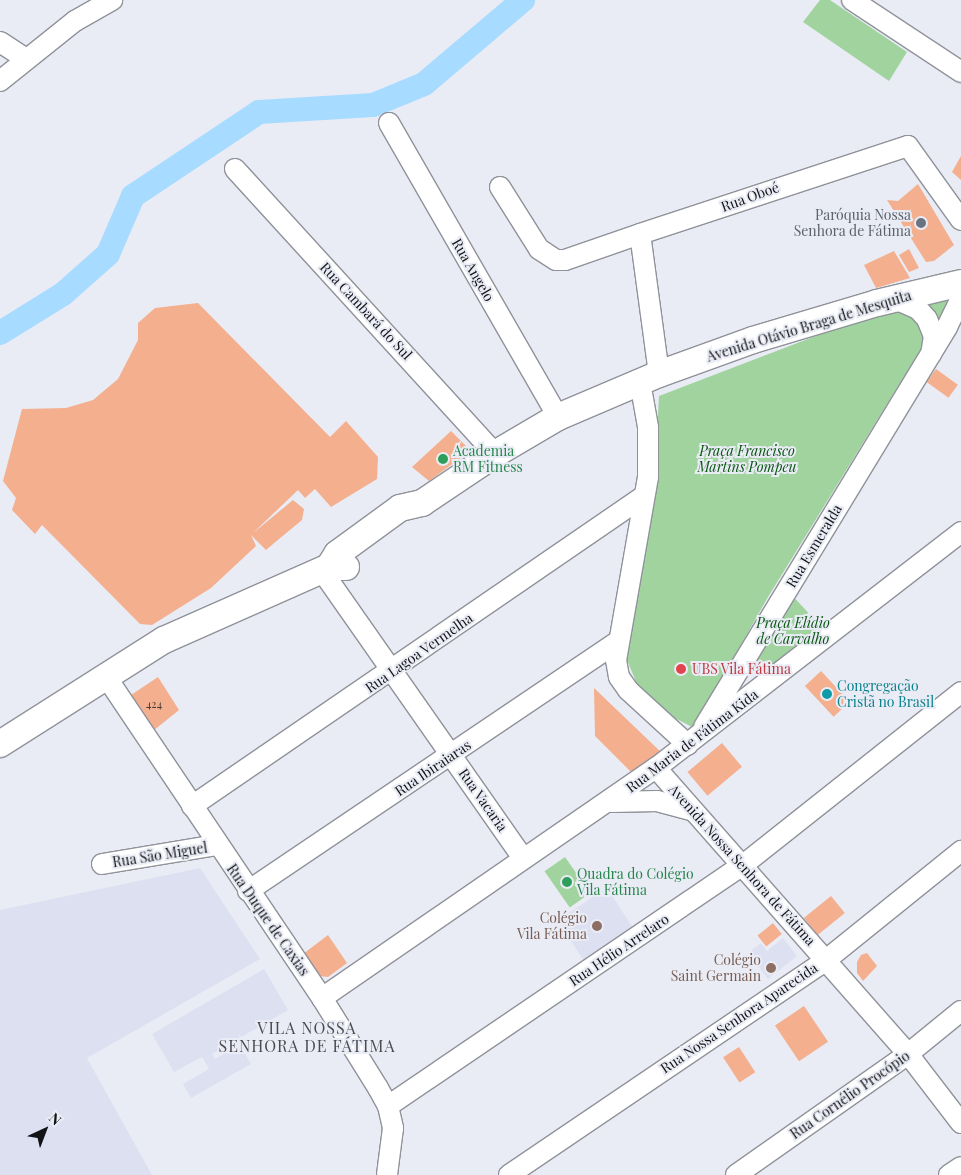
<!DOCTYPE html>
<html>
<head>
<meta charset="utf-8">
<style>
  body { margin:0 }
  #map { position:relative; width:961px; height:1175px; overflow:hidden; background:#eaecf5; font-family:"Playfair Display",serif }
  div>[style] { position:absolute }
  .built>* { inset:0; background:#dce0f0; transform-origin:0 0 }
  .green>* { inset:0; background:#a0d39e; transform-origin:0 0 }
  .river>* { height:24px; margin:-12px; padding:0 12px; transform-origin:12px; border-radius:12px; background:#a7dbff }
  .building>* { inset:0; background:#f3af8e; transform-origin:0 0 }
  .roads { filter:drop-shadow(1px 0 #90929a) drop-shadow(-1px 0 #90929a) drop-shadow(0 1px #90929a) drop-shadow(0 -1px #90929a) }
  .minor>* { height:20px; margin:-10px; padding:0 10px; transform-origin:10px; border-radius:10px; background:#fff }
  .major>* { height:26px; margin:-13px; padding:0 13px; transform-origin:13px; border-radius:13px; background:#fff }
  .dots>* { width:14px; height:14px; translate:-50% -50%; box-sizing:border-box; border:2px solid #eaecf5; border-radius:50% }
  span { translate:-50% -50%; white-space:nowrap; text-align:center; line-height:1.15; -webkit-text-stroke:4px #eaecf5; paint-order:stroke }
  .number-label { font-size:11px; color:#4a3a34 }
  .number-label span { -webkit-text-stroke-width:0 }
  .street-label { font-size:14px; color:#121316 }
  .worship-label { font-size:14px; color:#5b616d }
  .right { translate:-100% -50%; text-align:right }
  .leisure-label { font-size:14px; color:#27864d }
  .left { translate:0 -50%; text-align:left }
  .park-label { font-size:14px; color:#095612; font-style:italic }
  .health-label { font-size:14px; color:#be3a42 }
  .culture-label { font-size:14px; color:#0d838f }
  .education-label { font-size:14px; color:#785e54 }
  .quarter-label { font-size:16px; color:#494a52; letter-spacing:1px }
  .north { position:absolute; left:20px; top:1105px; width:50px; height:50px; -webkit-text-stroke:4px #eaecf5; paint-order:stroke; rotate:43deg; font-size:14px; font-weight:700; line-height:20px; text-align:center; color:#121316 }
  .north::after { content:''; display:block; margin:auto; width:18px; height:22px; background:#121316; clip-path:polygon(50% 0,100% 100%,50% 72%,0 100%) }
</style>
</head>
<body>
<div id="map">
  <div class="built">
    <div style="clip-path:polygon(200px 868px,260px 959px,87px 1058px,152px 1175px,0 1175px,0 910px)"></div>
    <div style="left:607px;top:888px;width:53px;height:59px;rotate:57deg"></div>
    <div style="clip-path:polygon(783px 938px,797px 956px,768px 979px,748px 953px,761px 943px,767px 951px)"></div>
    <div style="clip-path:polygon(264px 969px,288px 1010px,212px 1054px,215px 1059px,240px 1045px,251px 1064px,191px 1098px,183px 1084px,209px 1069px,202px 1057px,174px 1072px,152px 1034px)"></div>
  </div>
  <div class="green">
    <div style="clip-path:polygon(820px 0,830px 0,907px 52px,889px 81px,803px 22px)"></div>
    <div style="clip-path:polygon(950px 300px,944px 329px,926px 304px)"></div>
    <div style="clip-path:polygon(897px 305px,920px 324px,924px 344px,768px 597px,694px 728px,665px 713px,639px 689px,625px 655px,653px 510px,659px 396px)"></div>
    <div style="clip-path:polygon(788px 591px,829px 635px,768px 675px,762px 673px,756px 669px,753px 653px)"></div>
    <div style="left:565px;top:857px;width:44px;height:25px;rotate:55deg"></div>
  </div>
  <div class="river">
    <div style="left:0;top:333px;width:74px;rotate:-31.8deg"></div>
    <div style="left:63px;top:294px;width:60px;rotate:-41.6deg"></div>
    <div style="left:108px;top:254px;width:63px;rotate:-66.7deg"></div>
    <div style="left:133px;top:196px;width:151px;rotate:-33.7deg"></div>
    <div style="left:259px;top:112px;width:114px;rotate:-3.5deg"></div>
    <div style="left:373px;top:105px;width:55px;rotate:-22.4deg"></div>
    <div style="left:424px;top:84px;width:130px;rotate:-40.3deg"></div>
  </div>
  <div class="building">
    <div style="clip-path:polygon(961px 156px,961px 180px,952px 172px)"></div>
    <div style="clip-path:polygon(918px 184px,954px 245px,934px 261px,926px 262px,887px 200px,898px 201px)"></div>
    <div style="clip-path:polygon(909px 249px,919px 268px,909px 272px,899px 255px)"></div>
    <div style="clip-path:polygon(894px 251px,910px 278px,876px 288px,864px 265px)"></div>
    <div style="clip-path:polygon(198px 303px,330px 437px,346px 421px,378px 457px,377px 479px,331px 507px,315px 489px,305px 498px,298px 490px,252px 534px,293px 500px,304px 509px,302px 520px,279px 539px,266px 550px,251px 535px,256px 546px,211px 588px,152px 625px,140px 624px,42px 525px,35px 534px,12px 510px,16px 498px,3px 481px,22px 409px,66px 408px,93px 400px,118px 379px,138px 340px,138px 323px,155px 308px)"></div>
    <div style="left:936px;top:369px;width:27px;height:16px;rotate:36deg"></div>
    <div style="clip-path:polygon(451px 431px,467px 447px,466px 454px,429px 481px,412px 467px)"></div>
    <div style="left:821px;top:671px;width:42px;height:22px;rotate:47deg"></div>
    <div style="clip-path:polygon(158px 677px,179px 710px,153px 731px,128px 697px)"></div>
    <div style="clip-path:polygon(594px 688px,664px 755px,634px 775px,595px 736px)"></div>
    <div style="left:722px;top:743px;width:31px;height:45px;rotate:50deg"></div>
    <div style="left:831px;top:896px;width:22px;height:35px;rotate:51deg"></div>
    <div style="left:773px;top:923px;width:14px;height:20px;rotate:51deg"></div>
    <div style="clip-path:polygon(328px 935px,347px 963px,328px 977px,319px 976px,303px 954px)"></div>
    <div style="clip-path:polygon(867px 953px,877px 966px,863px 981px,857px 973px,857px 962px,861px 955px)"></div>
    <div style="left:804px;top:1006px;width:43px;height:35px;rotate:56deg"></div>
    <div style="left:739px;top:1047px;width:30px;height:19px;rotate:57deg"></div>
  </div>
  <div class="roads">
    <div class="minor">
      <div style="left:852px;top:0;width:131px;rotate:33.4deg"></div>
      <div style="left:0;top:42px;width:31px;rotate:33deg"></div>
      <div style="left:0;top:81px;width:96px;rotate:-38.7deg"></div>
      <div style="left:75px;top:21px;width:43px;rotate:-29.6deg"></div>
      <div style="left:389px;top:123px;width:339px;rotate:60.1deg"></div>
      <div style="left:235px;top:169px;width:386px;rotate:47.6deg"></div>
      <div style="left:500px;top:187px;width:73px;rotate:57.8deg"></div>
      <div style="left:539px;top:249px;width:20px;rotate:33deg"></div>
      <div style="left:556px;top:260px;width:9px"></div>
      <div style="left:565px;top:260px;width:79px;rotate:-19.1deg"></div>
      <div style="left:893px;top:298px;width:27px;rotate:24deg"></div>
      <div style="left:918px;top:309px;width:13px;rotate:48deg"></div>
      <div style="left:927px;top:319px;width:18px;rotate:68deg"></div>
      <div style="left:934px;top:336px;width:18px;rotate:99deg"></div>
      <div style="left:659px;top:374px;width:141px;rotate:-97.7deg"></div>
      <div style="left:640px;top:234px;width:282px;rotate:-18.2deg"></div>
      <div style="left:908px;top:146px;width:91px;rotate:54.4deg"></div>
      <div style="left:640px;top:382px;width:46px;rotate:79.9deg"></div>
      <div style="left:648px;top:427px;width:50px;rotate:90deg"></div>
      <div style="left:648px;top:477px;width:186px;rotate:99.9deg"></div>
      <div style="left:616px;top:660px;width:17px;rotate:80deg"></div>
      <div style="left:619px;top:677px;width:16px;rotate:55deg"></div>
      <div style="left:628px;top:690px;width:81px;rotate:42.5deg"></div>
      <div style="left:322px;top:571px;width:350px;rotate:55deg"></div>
      <div style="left:107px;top:678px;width:386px;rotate:56.1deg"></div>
      <div style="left:322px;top:998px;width:106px;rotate:58.1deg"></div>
      <div style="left:378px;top:1088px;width:21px;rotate:61deg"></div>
      <div style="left:388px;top:1106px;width:23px;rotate:77deg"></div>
      <div style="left:393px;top:1128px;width:47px;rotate:97.3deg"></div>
      <div style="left:704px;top:727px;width:468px;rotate:-58.7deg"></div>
      <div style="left:947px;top:327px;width:32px;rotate:-64deg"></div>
      <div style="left:656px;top:768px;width:381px;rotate:48.6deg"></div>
      <div style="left:908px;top:1054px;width:87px;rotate:52.5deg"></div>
      <div style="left:611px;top:802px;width:46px;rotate:-1.2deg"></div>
      <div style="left:657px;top:801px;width:34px;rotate:15deg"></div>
      <div style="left:192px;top:806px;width:548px;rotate:-34.44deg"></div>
      <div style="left:102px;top:864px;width:117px;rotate:-9.4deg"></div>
      <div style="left:248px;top:891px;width:445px;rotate:-34deg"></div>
      <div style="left:322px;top:998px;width:406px;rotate:-34.6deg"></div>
      <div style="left:656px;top:768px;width:386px;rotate:-37.7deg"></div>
      <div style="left:388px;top:1106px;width:429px;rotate:-34.2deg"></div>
      <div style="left:743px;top:865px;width:278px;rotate:-38.4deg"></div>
      <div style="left:509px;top:1175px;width:383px;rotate:-34.1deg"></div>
      <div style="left:826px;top:960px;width:174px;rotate:-38.9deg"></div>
      <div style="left:736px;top:1175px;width:210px;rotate:-35.1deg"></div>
      <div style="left:908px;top:1054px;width:68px;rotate:-39.1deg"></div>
      <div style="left:949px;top:1175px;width:14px;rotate:-34deg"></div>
    </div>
    <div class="major">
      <div style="left:329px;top:567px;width:15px;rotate:-58deg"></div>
      <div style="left:337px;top:554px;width:78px;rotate:-36.1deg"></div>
      <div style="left:400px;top:508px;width:23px;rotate:-13deg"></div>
      <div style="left:422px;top:503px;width:88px;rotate:-33.9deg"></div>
      <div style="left:495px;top:454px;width:73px;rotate:-30.4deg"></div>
      <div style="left:558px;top:417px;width:110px;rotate:-23.1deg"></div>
      <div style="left:659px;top:374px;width:100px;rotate:-19.9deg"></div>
      <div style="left:753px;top:340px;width:129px;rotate:-16.6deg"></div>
      <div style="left:877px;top:303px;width:86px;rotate:-13.4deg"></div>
      <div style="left:0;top:744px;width:194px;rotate:-32.4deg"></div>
      <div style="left:164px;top:640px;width:180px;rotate:-23.9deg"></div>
      <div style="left:329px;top:567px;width:17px"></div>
    </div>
  </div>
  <div class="dots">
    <div style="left:921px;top:223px;background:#6b7280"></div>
    <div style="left:443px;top:459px;background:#2e9e5b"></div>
    <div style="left:681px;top:669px;background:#e0444e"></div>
    <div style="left:827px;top:694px;background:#0f9aa8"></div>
    <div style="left:567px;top:882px;background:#2e9e5b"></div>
    <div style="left:597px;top:926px;background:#8d6e63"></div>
    <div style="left:771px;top:968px;background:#8d6e63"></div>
  </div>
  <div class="number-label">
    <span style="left:154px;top:704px">424</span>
  </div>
  <div class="street-label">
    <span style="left:750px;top:197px;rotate:-20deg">Rua Oboé</span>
    <span style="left:473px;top:270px;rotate:60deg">Rua Angelo</span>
    <span style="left:366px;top:311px;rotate:47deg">Rua Cambará do Sul</span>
    <span style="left:809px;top:326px;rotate:-17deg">Avenida Otávio Braga de Mesquita</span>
    <span style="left:814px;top:546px;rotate:-59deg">Rua Esmeralda</span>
    <span style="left:419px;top:653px;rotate:-35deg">Rua Lagoa Vermelha</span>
    <span style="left:692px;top:741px;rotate:-37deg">Rua Maria de Fátima Kida</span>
    <span style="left:433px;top:768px;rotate:-34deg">Rua Ibiraiaras</span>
    <span style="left:483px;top:800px;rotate:55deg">Rua Vacaria</span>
    <span style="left:160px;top:855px;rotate:-9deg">Rua São Miguel</span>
    <span style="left:742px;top:865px;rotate:48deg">Avenida Nossa Senhora de Fátima</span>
    <span style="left:268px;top:920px;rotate:55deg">Rua Duque de Caxias</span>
    <span style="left:619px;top:950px;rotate:-34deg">Rua Hélio Arrelaro</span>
    <span style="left:739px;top:1018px;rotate:-34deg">Rua Nossa Senhora Aparecida</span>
    <span style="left:850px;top:1095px;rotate:-35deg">Rua Cornélio Procópio</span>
  </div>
  <div class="worship-label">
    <span class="right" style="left:911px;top:223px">Paróquia Nossa<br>Senhora de Fátima</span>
  </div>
  <div class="leisure-label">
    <span class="left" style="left:453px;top:459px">Academia<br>RM Fitness</span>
    <span class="left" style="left:577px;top:882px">Quadra do Colégio<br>Vila Fátima</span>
  </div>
  <div class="park-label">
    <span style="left:747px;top:459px">Praça Francisco<br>Martins Pompeu</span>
    <span style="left:793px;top:631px">Praça Elídio<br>de Carvalho</span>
  </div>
  <div class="health-label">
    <span class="left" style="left:692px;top:669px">UBS Vila Fátima</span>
  </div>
  <div class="culture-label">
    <span class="left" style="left:837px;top:694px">Congregação<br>Cristã no Brasil</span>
  </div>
  <div class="education-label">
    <span class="right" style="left:587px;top:926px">Colégio<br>Vila Fátima</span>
    <span class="right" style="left:761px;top:968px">Colégio<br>Saint Germain</span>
  </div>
  <div class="quarter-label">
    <span style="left:307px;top:1037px">VILA NOSSA<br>SENHORA DE FÁTIMA</span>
  </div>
  <div class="north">N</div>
</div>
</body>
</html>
